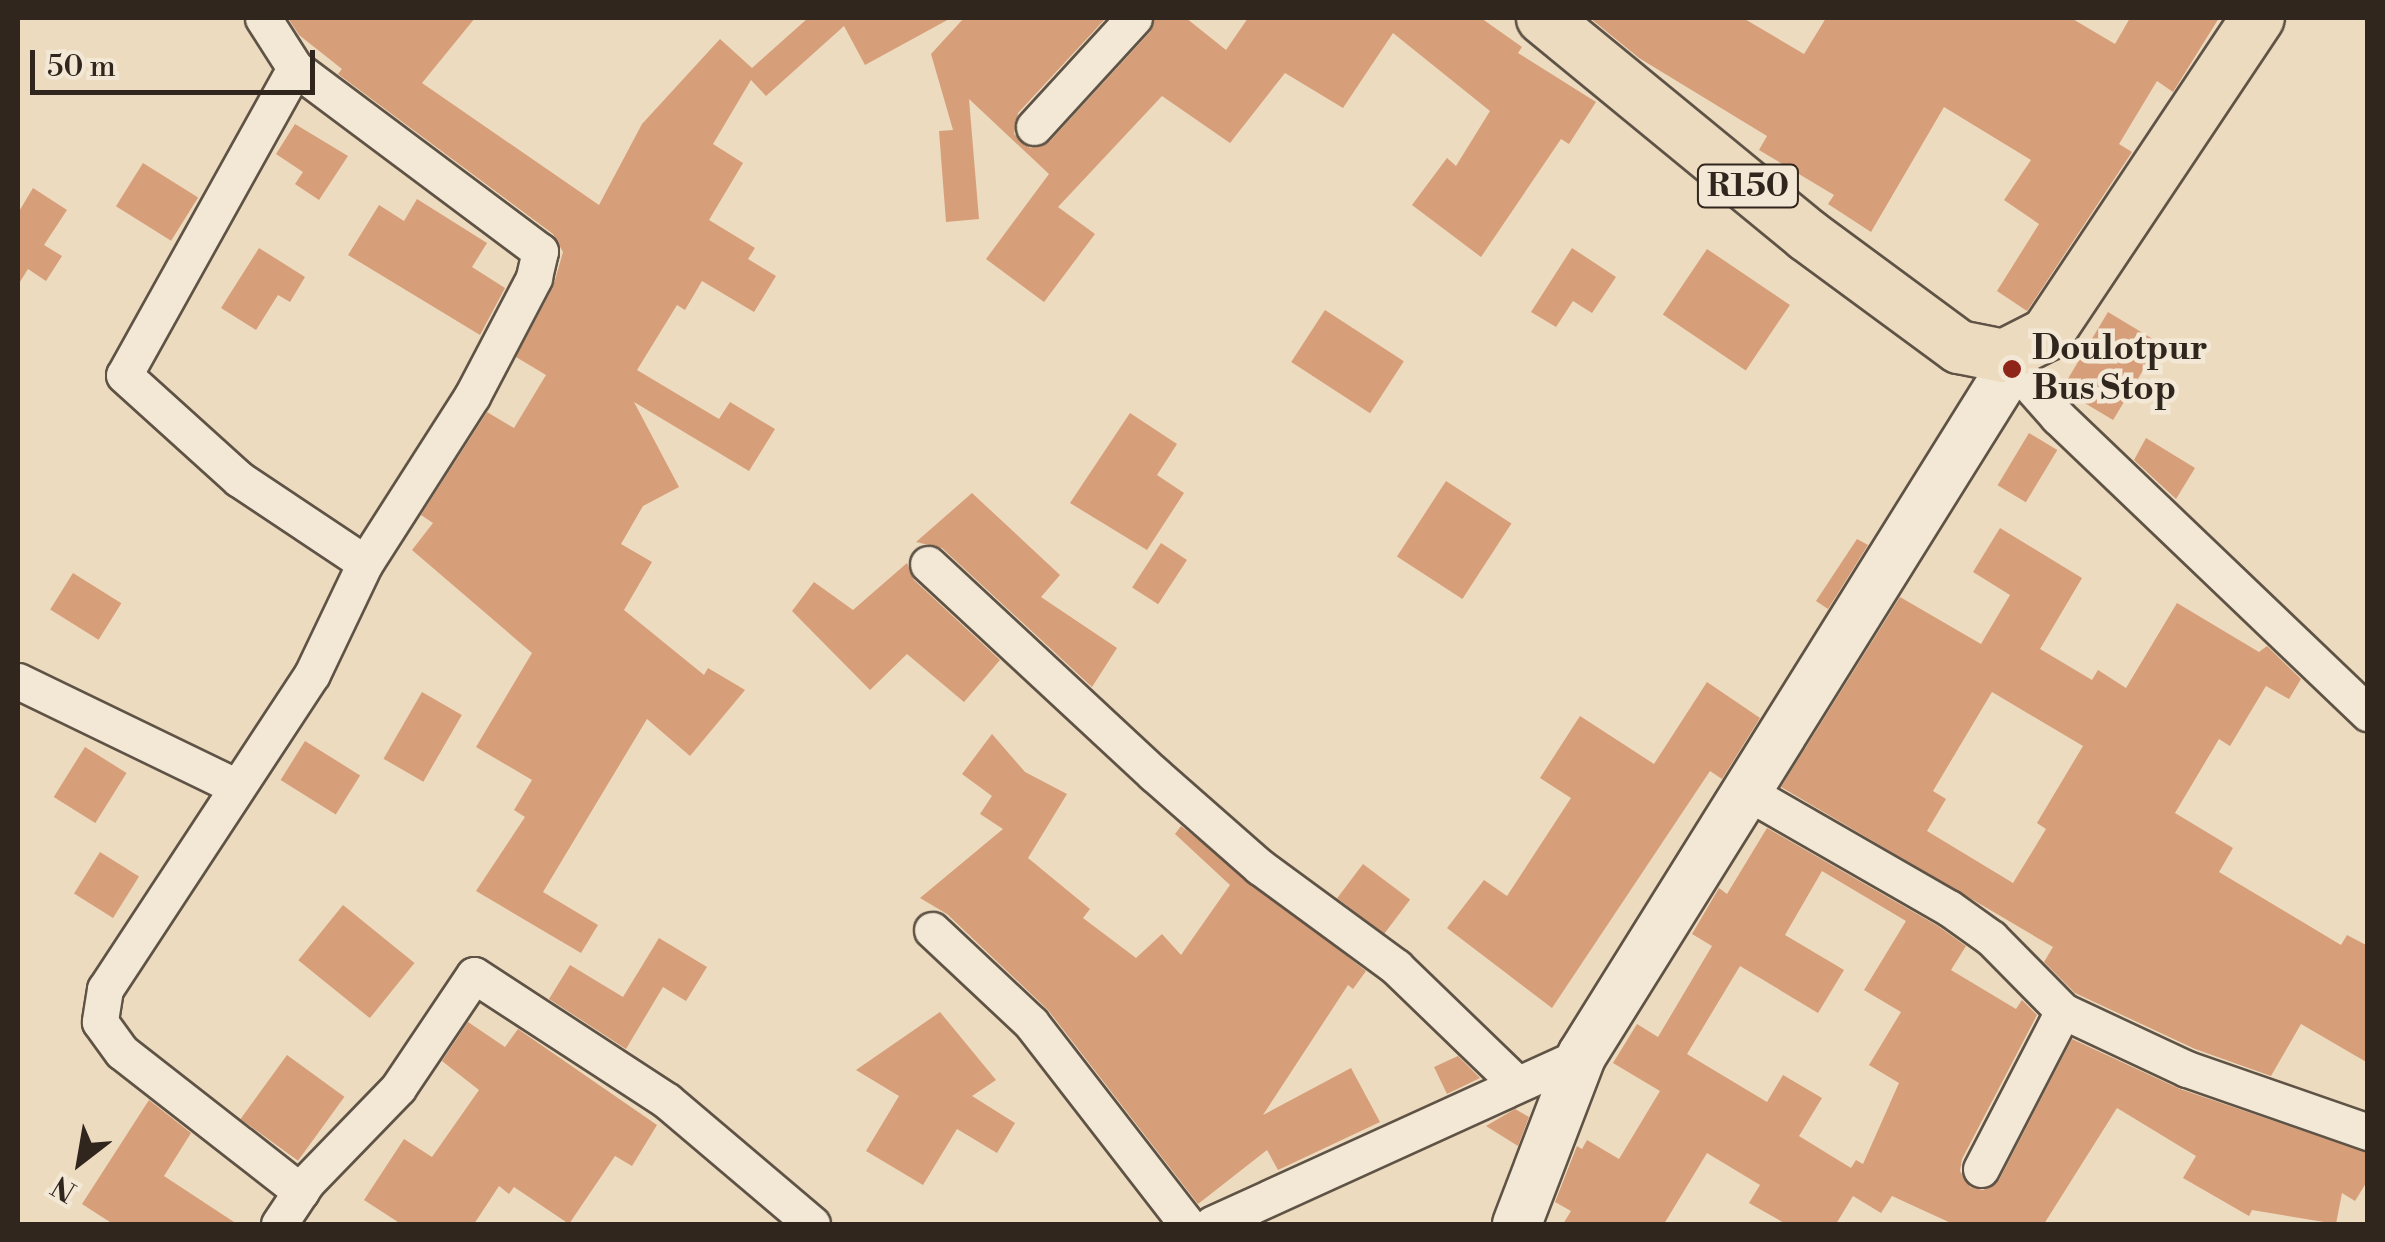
<!DOCTYPE html>
<html>
<head>
<meta charset="utf-8">
<style>
  body { margin:0 }
  #map { position:relative; width:2385px; height:1242px; overflow:hidden; background:#ecdbbf; font-family:"Libre Bodoni",serif }
  div>[style] { position:absolute }
  .building>* { inset:0; background:#d79e7a; transform-origin:0 0 }
  .roads { filter:drop-shadow(2px 0 #5f5346) drop-shadow(-2px 0 #5f5346) drop-shadow(0 2px #5f5346) drop-shadow(0 -2px #5f5346) }
  .street>* { height:35px; margin:-17.5px; padding:0 17.5px; transform-origin:17.5px; border-radius:17.5px; background:#f3e8d5 }
  .secondary>* { height:48px; margin:-24px; padding:0 24px; transform-origin:24px; border-radius:24px; background:#f3e8d5 }
  .primary>* { height:52px; margin:-26px; padding:0 26px; transform-origin:26px; border-radius:26px; background:#ecdbbf }
  .dots>* { width:28px; height:28px; translate:-50% -50%; box-sizing:border-box; border:5px solid #f3e8d5; border-radius:50% }
  span { translate:-50% -50%; white-space:nowrap; text-align:center; line-height:1.15; -webkit-text-stroke:9px #f3e8d5; paint-order:stroke }
  .shield-label span { padding:2px 8px; background:#f3e8d5; border:2px solid; border-radius:8px; -webkit-text-stroke-width:0 }
  .shield-label { font-size:32px; color:#30261d; font-weight:700 }
  .poi-label { font-size:35px; color:#30261d; font-weight:700 }
  .left { translate:0 -50%; text-align:left }
  .frame { position:absolute; inset:0; border:20px solid #30261d; pointer-events:none }
  .north { position:absolute; left:30px; top:1112px; width:100px; height:100px; -webkit-text-stroke:8px #f3e8d5; paint-order:stroke; rotate:211deg; font-size:28px; font-weight:700; line-height:40px; text-align:center; color:#30261d }
  .north::after { content:''; display:block; margin:auto; width:35px; height:45px; background:#30261d; clip-path:polygon(50% 0,100% 100%,50% 72%,0 100%) }
  .scale { position:absolute; left:30px; top:50px; width:285px; height:45px; box-sizing:border-box; border:5px solid #30261d; border-top:0; padding-left:12px; font-size:30px; line-height:35px; white-space:nowrap; color:#30261d; -webkit-text-stroke:8px #f3e8d5; paint-order:stroke }
</style>
</head>
<body>
<div id="map">
  <div class="building">
    <div style="clip-path:polygon(288px 18px,475px 18px,422px 83px,599px 205px,642px 124px,720px 39px,752px 68px,808px 18px,951px 18px,865px 65px,844px 26px,766px 96px,751px 80px,713px 144px,743px 163px,709px 220px,755px 248px,748px 259px,776px 276px,754px 312px,702px 281px,685px 310px,677px 305px,637px 370px,719px 419px,730px 402px,775px 429px,749px 471px,634px 402px,679px 487px,643px 506px,621px 544px,652px 562px,624px 610px,704px 675px,708px 668px,745px 690px,690px 756px,647px 719px,543px 892px,598px 925px,581px 953px,476px 891px,525px 817px,514px 810px,532px 780px,476px 747px,532px 653px,412px 550px,433px 523px,421px 515px,487px 412px,514px 428px,546px 375px,516px 357px,553px 287px,563px 252px,553px 234px,338px 74px,342px 69px,299px 35px)"></div>
    <div style="clip-path:polygon(964px 18px,1106px 18px,1018px 113px,1014px 134px,1030px 148px,1050px 141px,1150px 32px,1155px 18px,1186px 18px,1226px 50px,1248px 18px,1481px 18px,1522px 47px,1518px 53px,1596px 102px,1569px 144px,1561px 139px,1481px 257px,1412px 205px,1447px 158px,1456px 166px,1490px 111px,1393px 33px,1343px 108px,1285px 73px,1230px 143px,1162px 96px,1058px 207px,1095px 234px,1044px 302px,986px 259px,1049px 174px,969px 99px,979px 219px,946px 222px,939px 131px,953px 130px,931px 54px)"></div>
    <div style="clip-path:polygon(1590px 18px,1743px 18px,1804px 54px,1826px 18px,2071px 18px,2115px 44px,2130px 18px,2219px 18px,2173px 92px,2157px 81px,2119px 144px,2132px 152px,2027px 311px,1997px 291px,2039px 224px,2004px 200px,2031px 160px,1944px 107px,1871px 232px,1828px 204px,1834px 195px,1759px 150px,1767px 136px,1639px 58px)"></div>
    <div style="clip-path:polygon(295px 124px,348px 156px,319px 200px,295px 184px,303px 172px,276px 154px)"></div>
    <div style="left:143px;top:163px;width:65px;height:51px;rotate:32deg"></div>
    <div style="clip-path:polygon(33px 188px,67px 210px,44px 245px,62px 256px,46px 281px,28px 269px,18px 285px,18px 213px)"></div>
    <div style="clip-path:polygon(417px 199px,487px 243px,472px 267px,505px 288px,480px 335px,348px 255px,379px 205px,404px 221px)"></div>
    <div style="clip-path:polygon(259px 248px,305px 277px,290px 302px,278px 295px,256px 330px,221px 308px)"></div>
    <div style="clip-path:polygon(1572px 248px,1616px 277px,1592px 313px,1573px 301px,1556px 327px,1531px 312px)"></div>
    <div style="left:1707px;top:249px;width:100px;height:79px;rotate:34deg"></div>
    <div style="left:1325px;top:310px;width:94px;height:62px;rotate:33deg"></div>
    <div style="left:2108px;top:312px;width:60px;height:90px;rotate:31deg"></div>
    <div style="clip-path:polygon(1130px 413px,1177px 444px,1157px 475px,1184px 493px,1147px 550px,1070px 503px)"></div>
    <div style="left:2029px;top:433px;width:33px;height:61px;rotate:31deg"></div>
    <div style="clip-path:polygon(2146px 438px,2195px 468px,2176px 499px,2134px 460px)"></div>
    <div style="left:1446px;top:481px;width:78px;height:90px;rotate:33deg"></div>
    <div style="clip-path:polygon(972px 493px,1060px 575px,1041px 597px,1117px 648px,1092px 687px,942px 548px,916px 542px)"></div>
    <div style="clip-path:polygon(evenodd,2000px 528px,2082px 578px,2040px 649px,2092px 680px,2098px 670px,2126px 688px,2177px 603px,2259px 652px,2267px 646px,2301px 679px,2289px 699px,2266px 686px,2230px 746px,2219px 739px,2175px 813px,2233px 848px,2219px 872px,2341px 945px,2347px 935px,2368px 946px,2368px 1063px,2301px 1024px,2271px 1076px,2195px 1049px,2075px 993px,2044px 962px,2053px 947px,1781px 787px,1900px 597px,1981px 644px,2010px 595px,1973px 572px,2000px 528px,1992px 692px,2083px 746px,2037px 823px,2046px 829px,2013px 883px,1927px 831px,1946px 799px,1933px 791px,1992px 692px)"></div>
    <div style="clip-path:polygon(1857px 539px,1868px 545px,1828px 609px,1816px 601px)"></div>
    <div style="left:1161px;top:543px;width:31px;height:53px;rotate:33deg"></div>
    <div style="clip-path:polygon(907px 563px,914px 580px,1000px 660px,964px 702px,907px 654px,870px 690px,792px 611px,814px 582px,853px 610px)"></div>
    <div style="left:73px;top:573px;width:57px;height:43px;rotate:32deg"></div>
    <div style="clip-path:polygon(1707px 682px,1760px 718px,1722px 779px,1710px 771px,1552px 1008px,1447px 928px,1484px 880px,1507px 896px,1571px 798px,1540px 778px,1580px 716px,1654px 764px)"></div>
    <div style="left:422px;top:692px;width:46px;height:77px;rotate:30deg"></div>
    <div style="clip-path:polygon(992px 734px,1025px 772px,1067px 794px,1028px 858px,1090px 909px,1083px 918px,1136px 958px,1162px 934px,1181px 955px,1230px 885px,1175px 834px,1181px 826px,1366px 971px,1353px 989px,1348px 985px,1263px 1115px,1351px 1068px,1380px 1122px,1278px 1170px,1267px 1150px,1198px 1204px,1048px 1010px,947px 914px,920px 898px,1003px 829px,980px 814px,992px 796px,962px 774px)"></div>
    <div style="left:305px;top:741px;width:65px;height:46px;rotate:32deg"></div>
    <div style="left:85px;top:747px;width:49px;height:59px;rotate:32deg"></div>
    <div style="clip-path:polygon(evenodd,1767px 828px,1938px 926px,1966px 946px,1951px 970px,2016px 1009px,2022px 1000px,2037px 1015px,1962px 1159px,1960px 1171px,1970px 1187px,1983px 1190px,1999px 1180px,2072px 1039px,2180px 1089px,2368px 1153px,2368px 1180px,2355px 1201px,2342px 1193px,2336px 1224px,2252px 1210px,2249px 1216px,2183px 1178px,2196px 1156px,2117px 1108px,2044px 1224px,1953px 1224px,1892px 1196px,1881px 1213px,1853px 1196px,1836px 1224px,1786px 1224px,1749px 1203px,1760px 1185px,1707px 1153px,1664px 1224px,1563px 1224px,1571px 1211px,1555px 1202px,1577px 1146px,1582px 1149px,1587px 1140px,1619px 1159px,1660px 1091px,1613px 1063px,1637px 1024px,1658px 1037px,1712px 946px,1692px 934px,1719px 888px,1727px 894px,1767px 828px,1822px 871px,1906px 921px,1864px 990px,1901px 1012px,1869px 1065px,1899px 1083px,1863px 1164px,1856px 1160px,1851px 1168px,1799px 1136px,1822px 1098px,1783px 1075px,1767px 1102px,1687px 1054px,1740px 966px,1818px 1013px,1844px 970px,1785px 935px,1822px 871px)"></div>
    <div style="left:100px;top:852px;width:46px;height:49px;rotate:32deg"></div>
    <div style="left:1363px;top:864px;width:59px;height:43px;rotate:37deg"></div>
    <div style="left:343px;top:905px;width:92px;height:71px;rotate:39deg"></div>
    <div style="clip-path:polygon(659px 938px,707px 967px,686px 1001px,663px 987px,626px 1049px,549px 999px,570px 965px,623px 997px)"></div>
    <div style="clip-path:polygon(940px 1012px,996px 1080px,972px 1096px,1015px 1123px,997px 1153px,957px 1129px,923px 1185px,866px 1151px,899px 1096px,856px 1070px)"></div>
    <div style="clip-path:polygon(468px 1022px,505px 1047px,518px 1029px,657px 1125px,632px 1166px,615px 1156px,569px 1224px,514px 1187px,509px 1194px,499px 1186px,474px 1224px,401px 1224px,364px 1200px,404px 1139px,432px 1157px,479px 1090px,442px 1061px)"></div>
    <div style="left:287px;top:1055px;width:71px;height:79px;rotate:36deg"></div>
    <div style="clip-path:polygon(1458px 1056px,1480px 1078px,1447px 1094px,1434px 1067px)"></div>
    <div style="clip-path:polygon(149px 1100px,191px 1133px,164px 1176px,237px 1224px,113px 1224px,82px 1204px)"></div>
    <div style="clip-path:polygon(1515px 1109px,1529px 1117px,1518px 1146px,1486px 1126px)"></div>
  </div>
  <div class="roads">
    <div class="street">
      <div style="left:263px;top:18px;width:59px;rotate:57.4deg"></div>
      <div style="left:295px;top:68px;width:306px;rotate:36.8deg"></div>
      <div style="left:540px;top:251px;width:28px;rotate:103deg"></div>
      <div style="left:534px;top:278px;width:133px;rotate:117.7deg"></div>
      <div style="left:472px;top:396px;width:198px;rotate:122.6deg"></div>
      <div style="left:365px;top:563px;width:123px;rotate:115.5deg"></div>
      <div style="left:312px;top:674px;width:377px;rotate:123.3deg"></div>
      <div style="left:105px;top:989px;width:33px;rotate:99deg"></div>
      <div style="left:100px;top:1022px;width:37px;rotate:54deg"></div>
      <div style="left:122px;top:1052px;width:227px;rotate:38deg"></div>
      <div style="left:295px;top:68px;width:351px;rotate:119.1deg"></div>
      <div style="left:124px;top:375px;width:155px;rotate:42.1deg"></div>
      <div style="left:239px;top:479px;width:151px;rotate:33.7deg"></div>
      <div style="left:1034px;top:127px;width:148px;rotate:-47.5deg"></div>
      <div style="left:2004px;top:356px;width:81px;rotate:48.5deg"></div>
      <div style="left:2058px;top:417px;width:429px;rotate:43.7deg"></div>
      <div style="left:928px;top:564px;width:309px;rotate:42.9deg"></div>
      <div style="left:1154px;top:774px;width:141px;rotate:41.3deg"></div>
      <div style="left:1260px;top:867px;width:169px;rotate:36.3deg"></div>
      <div style="left:1396px;top:967px;width:168px;rotate:44deg"></div>
      <div style="left:18px;top:681px;width:241px;rotate:25.8deg"></div>
      <div style="left:1747px;top:792px;width:233px;rotate:29.9deg"></div>
      <div style="left:1949px;top:908px;width:52px;rotate:35.5deg"></div>
      <div style="left:1991px;top:938px;width:103px;rotate:45.4deg"></div>
      <div style="left:2063px;top:1011px;width:137px;rotate:25.1deg"></div>
      <div style="left:2187px;top:1069px;width:192px;rotate:19.2deg"></div>
      <div style="left:932px;top:930px;width:136px;rotate:43.2deg"></div>
      <div style="left:1031px;top:1023px;width:254px;rotate:52.2deg"></div>
      <div style="left:1981px;top:1169px;width:178px;rotate:-62.6deg"></div>
      <div style="left:279px;top:1224px;width:50px;rotate:-56.3deg"></div>
      <div style="left:307px;top:1182px;width:131px;rotate:-45.9deg"></div>
      <div style="left:398px;top:1088px;width:136px;rotate:-56.1deg"></div>
      <div style="left:474px;top:975px;width:230px;rotate:33.1deg"></div>
      <div style="left:667px;top:1101px;width:190px;rotate:40.3deg"></div>
      <div style="left:1212px;top:1224px;width:407px;rotate:-24.5deg"></div>
    </div>
    <div class="secondary">
      <div style="left:1517px;top:1224px;width:181px;rotate:-69deg"></div>
      <div style="left:1582px;top:1055px;width:793px;rotate:-58.03deg"></div>
      <div style="left:2002px;top:382px;width:26px;rotate:-86deg"></div>
    </div>
    <div class="primary">
      <div style="left:1543px;top:18px;width:342px;rotate:39.4deg"></div>
      <div style="left:1807px;top:235px;width:189px;rotate:36.4deg"></div>
      <div style="left:1959px;top:347px;width:46px;rotate:11.3deg"></div>
      <div style="left:2004px;top:356px;width:48px;rotate:-27.1deg"></div>
      <div style="left:2047px;top:334px;width:380px;rotate:-56.3deg"></div>
    </div>
  </div>
  <div class="dots">
    <div style="left:2012px;top:369px;background:#8f2418"></div>
  </div>
  <div class="shield-label">
    <span style="left:1748px;top:186px">R150</span>
  </div>
  <div class="poi-label">
    <span class="left" style="left:2032px;top:369px">Doulotpur<br>Bus Stop</span>
  </div>
  <div class="frame"></div>
  <div class="north">N</div>
  <div class="scale">50 m</div>
</div>
</body>
</html>
